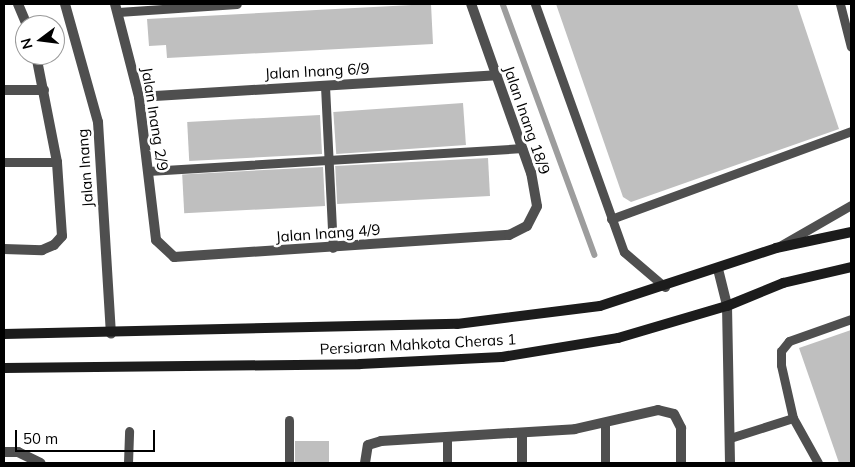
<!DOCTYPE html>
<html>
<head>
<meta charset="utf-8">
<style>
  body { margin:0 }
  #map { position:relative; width:855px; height:467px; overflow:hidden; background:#fff; font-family:Mulish,sans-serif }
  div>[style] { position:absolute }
  .stream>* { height:5.5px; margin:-2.75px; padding:0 2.75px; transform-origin:2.75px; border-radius:2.75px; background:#9d9d9d }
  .building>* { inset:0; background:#bfbfbf; transform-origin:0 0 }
  .service>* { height:9px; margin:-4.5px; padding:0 4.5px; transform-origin:4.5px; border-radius:4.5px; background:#4f4f4f }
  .minor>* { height:10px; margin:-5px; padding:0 5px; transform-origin:5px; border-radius:5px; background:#4f4f4f }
  .secondary>* { height:10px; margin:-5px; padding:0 5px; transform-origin:5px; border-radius:5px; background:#1c1c1c }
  span { translate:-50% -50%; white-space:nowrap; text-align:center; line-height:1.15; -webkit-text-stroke:5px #fff; paint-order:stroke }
  .street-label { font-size:15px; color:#000 }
  .frame { position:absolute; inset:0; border:5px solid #000; pointer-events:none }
  .north { position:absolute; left:15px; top:15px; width:50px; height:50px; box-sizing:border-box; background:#fff; border:1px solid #999; border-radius:50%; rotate:255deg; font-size:14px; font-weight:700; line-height:20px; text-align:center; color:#000 }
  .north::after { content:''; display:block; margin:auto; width:18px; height:22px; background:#000; clip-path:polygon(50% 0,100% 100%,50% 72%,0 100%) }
  .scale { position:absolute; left:15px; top:430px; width:140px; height:22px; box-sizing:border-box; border:2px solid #000; border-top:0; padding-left:6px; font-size:15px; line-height:18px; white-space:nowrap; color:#000; -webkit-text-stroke:4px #fff; paint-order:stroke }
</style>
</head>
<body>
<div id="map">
  <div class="stream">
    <div style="left:503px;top:4px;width:267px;rotate:69.9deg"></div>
  </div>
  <div class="building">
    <div style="clip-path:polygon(431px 4px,433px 44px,167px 58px,166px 45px,149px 46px,147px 19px)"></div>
    <div style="clip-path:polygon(556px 4px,797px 4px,839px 129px,631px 202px,623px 197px)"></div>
    <div style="left:463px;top:103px;width:42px;height:130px;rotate:86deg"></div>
    <div style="left:320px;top:115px;width:39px;height:133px;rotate:87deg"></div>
    <div style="left:488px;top:158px;width:38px;height:153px;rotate:87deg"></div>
    <div style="left:323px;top:167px;width:39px;height:141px;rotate:87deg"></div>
    <div style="clip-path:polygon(851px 330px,851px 463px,839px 463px,799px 348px)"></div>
    <div style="left:295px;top:441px;width:34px;height:22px"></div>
  </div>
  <div class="service">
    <div style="left:535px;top:4px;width:263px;rotate:70.3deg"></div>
    <div style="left:624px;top:252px;width:54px;rotate:40.5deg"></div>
    <div style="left:840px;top:4px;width:44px;rotate:75.7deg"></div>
    <div style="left:118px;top:12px;width:119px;rotate:-3.8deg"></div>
    <div style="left:325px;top:86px;width:162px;rotate:87.2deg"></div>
    <div style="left:4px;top:162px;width:53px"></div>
    <div style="left:148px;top:171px;width:375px;rotate:-3.5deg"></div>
    <div style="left:611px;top:219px;width:256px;rotate:-20.1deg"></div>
    <div style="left:778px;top:247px;width:84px;rotate:-29.9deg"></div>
    <div style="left:793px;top:418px;width:51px;rotate:60.9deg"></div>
    <div style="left:730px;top:438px;width:66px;rotate:-17.6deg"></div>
    <div style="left:793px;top:418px;width:54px;rotate:-102.8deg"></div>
    <div style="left:781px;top:365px;width:14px;rotate:-90deg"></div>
    <div style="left:781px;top:351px;width:13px;rotate:-51deg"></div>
    <div style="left:789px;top:341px;width:66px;rotate:-19.5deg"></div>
    <div style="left:128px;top:463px;width:32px;rotate:-88deg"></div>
    <div style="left:289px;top:463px;width:43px;rotate:-90deg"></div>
    <div style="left:447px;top:463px;width:25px;rotate:-90deg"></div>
    <div style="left:605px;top:463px;width:38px;rotate:-90deg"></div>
  </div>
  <div class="minor">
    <div style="left:18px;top:4px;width:23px;rotate:67deg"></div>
    <div style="left:65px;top:4px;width:123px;rotate:74.4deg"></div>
    <div style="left:98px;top:122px;width:212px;rotate:86.5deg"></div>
    <div style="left:115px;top:4px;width:96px;rotate:75.5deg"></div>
    <div style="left:139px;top:97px;width:144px;rotate:83.2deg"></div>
    <div style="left:156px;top:240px;width:25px;rotate:43deg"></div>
    <div style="left:174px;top:257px;width:336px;rotate:-3.8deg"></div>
    <div style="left:509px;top:235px;width:20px;rotate:-27deg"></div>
    <div style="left:527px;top:226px;width:22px;rotate:-63deg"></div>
    <div style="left:537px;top:206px;width:34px;rotate:-100deg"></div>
    <div style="left:531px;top:173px;width:179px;rotate:-109.5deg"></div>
    <div style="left:4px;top:90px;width:40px"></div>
    <div style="left:139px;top:97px;width:358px;rotate:-3.5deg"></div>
    <div style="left:4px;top:249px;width:38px;rotate:2deg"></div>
    <div style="left:42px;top:250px;width:13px;rotate:-23deg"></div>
    <div style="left:54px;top:245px;width:12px;rotate:-48deg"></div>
    <div style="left:62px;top:236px;width:74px;rotate:-93.9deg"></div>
    <div style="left:57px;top:162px;width:109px;rotate:-101.1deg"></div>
    <div style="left:718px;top:269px;width:38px;rotate:76deg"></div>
    <div style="left:727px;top:306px;width:157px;rotate:88.9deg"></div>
    <div style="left:4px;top:452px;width:14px"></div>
    <div style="left:18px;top:452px;width:25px;rotate:26deg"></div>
    <div style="left:365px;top:463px;width:18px;rotate:-81deg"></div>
    <div style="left:368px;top:445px;width:14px;rotate:-17deg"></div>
    <div style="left:381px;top:441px;width:194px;rotate:-3.5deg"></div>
    <div style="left:575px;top:429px;width:85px;rotate:-12.9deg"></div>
    <div style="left:658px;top:410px;width:16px;rotate:14deg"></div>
    <div style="left:674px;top:414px;width:16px;rotate:63deg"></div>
    <div style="left:681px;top:428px;width:35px;rotate:90deg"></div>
    <div style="left:522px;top:463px;width:30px;rotate:-90deg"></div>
  </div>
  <div class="secondary">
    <div style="left:4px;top:334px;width:453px;rotate:-1.3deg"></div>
    <div style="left:457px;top:324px;width:144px;rotate:-7.2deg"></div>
    <div style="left:600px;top:306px;width:185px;rotate:-18.2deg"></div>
    <div style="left:776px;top:248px;width:77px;rotate:-12deg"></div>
    <div style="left:4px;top:368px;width:356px;rotate:-0.6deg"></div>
    <div style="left:360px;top:364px;width:142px;rotate:-2.8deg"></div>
    <div style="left:502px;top:357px;width:118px;rotate:-9.3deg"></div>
    <div style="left:618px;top:338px;width:114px;rotate:-16.4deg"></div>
    <div style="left:727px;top:306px;width:61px;rotate:-22.3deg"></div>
    <div style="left:783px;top:283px;width:70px;rotate:-13.2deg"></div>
  </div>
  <div class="street-label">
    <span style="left:317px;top:71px;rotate:-3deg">Jalan Inang 6/9</span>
    <span style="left:155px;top:119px;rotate:81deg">Jalan Inang 2/9</span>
    <span style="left:527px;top:120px;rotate:71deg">Jalan Inang 18/9</span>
    <span style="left:85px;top:168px;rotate:-94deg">Jalan Inang</span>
    <span style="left:328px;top:233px;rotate:-4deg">Jalan Inang 4/9</span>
    <span style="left:418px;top:344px;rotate:-3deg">Persiaran Mahkota Cheras 1</span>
  </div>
  <div class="frame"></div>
  <div class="north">N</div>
  <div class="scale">50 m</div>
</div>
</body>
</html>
